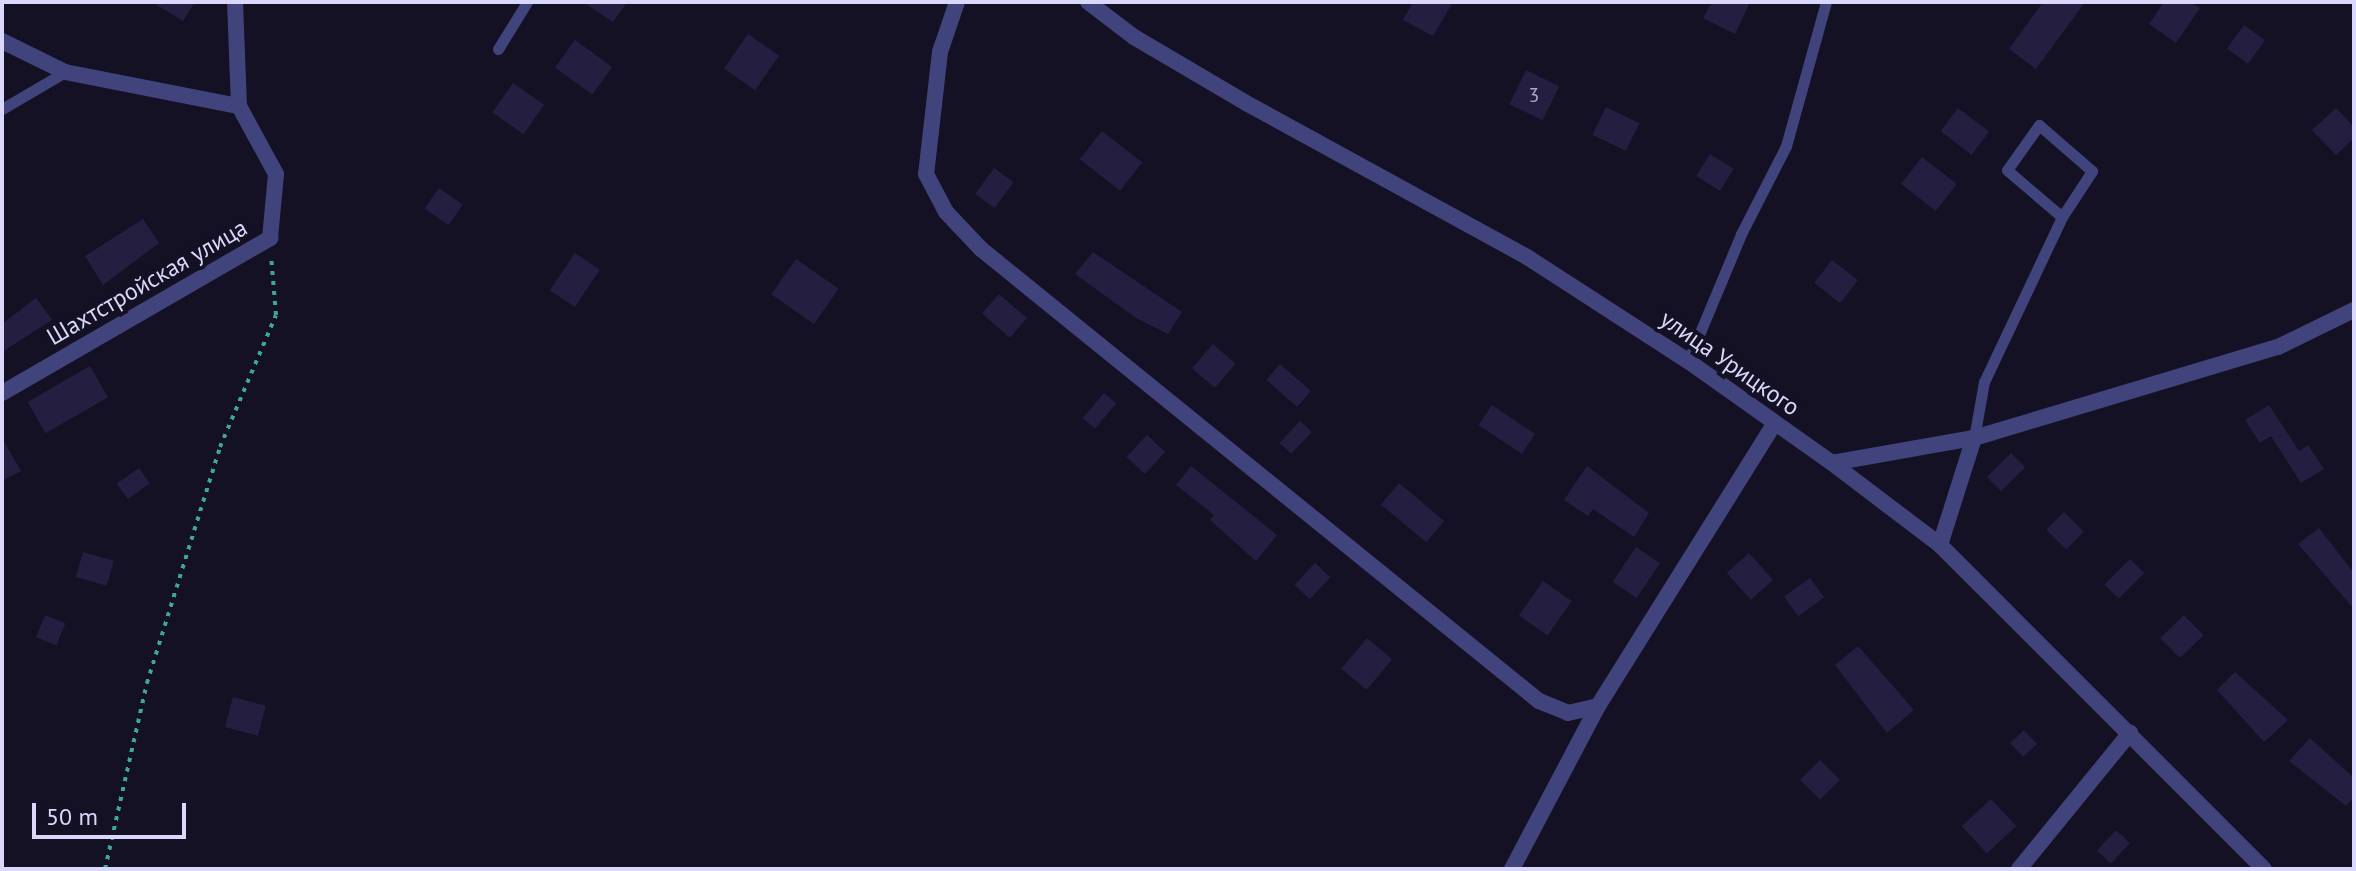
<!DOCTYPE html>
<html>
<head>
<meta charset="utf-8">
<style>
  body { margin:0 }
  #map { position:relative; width:2356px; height:871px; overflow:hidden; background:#131123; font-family:"PT Sans",sans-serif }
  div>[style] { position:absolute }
  .building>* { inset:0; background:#241f41; transform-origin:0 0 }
  .path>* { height:4px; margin-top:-2px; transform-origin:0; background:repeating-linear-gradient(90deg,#3da89a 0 4px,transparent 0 10px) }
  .service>* { height:11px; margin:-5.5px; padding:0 5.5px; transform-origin:5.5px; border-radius:5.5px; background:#41447c }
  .minor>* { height:16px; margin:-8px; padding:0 8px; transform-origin:8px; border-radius:8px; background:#41447c }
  span { translate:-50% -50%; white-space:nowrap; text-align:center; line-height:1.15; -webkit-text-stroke:8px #131123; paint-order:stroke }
  .number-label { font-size:20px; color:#aca9cc }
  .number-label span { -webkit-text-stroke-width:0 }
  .street-label { font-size:24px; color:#d9d7fa }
  .frame { position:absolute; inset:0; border:4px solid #d9d7fa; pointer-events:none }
  .scale { position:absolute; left:32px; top:803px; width:154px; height:36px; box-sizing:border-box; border:4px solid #d9d7fa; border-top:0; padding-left:10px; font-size:24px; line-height:28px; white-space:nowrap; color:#d9d7fa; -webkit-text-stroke:6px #131123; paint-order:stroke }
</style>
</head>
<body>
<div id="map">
  <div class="building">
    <div style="clip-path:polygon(152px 2px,195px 2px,183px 21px)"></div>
    <div style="clip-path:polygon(583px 2px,627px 2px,613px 22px)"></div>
    <div style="clip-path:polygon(1413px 2px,1453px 2px,1433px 36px,1403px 20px)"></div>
    <div style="clip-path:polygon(1712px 2px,1750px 2px,1735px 34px,1703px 18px)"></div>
    <div style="clip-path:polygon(2043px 2px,2085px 2px,2036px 69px,2009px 49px)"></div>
    <div style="clip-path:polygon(2164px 2px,2191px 2px,2200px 8px,2176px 43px,2149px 24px)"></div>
    <div style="left:2244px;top:25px;width:26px;height:29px;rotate:36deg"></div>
    <div style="left:748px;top:34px;width:38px;height:42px;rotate:35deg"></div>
    <div style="left:575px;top:40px;width:46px;height:34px;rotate:36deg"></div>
    <div style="left:1526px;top:70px;width:37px;height:38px;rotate:26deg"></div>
    <div style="left:513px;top:83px;width:38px;height:36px;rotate:35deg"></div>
    <div style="left:1606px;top:107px;width:37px;height:31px;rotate:26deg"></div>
    <div style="left:1958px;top:108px;width:39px;height:29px;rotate:37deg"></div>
    <div style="clip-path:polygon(2336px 108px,2354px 127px,2354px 138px,2336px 155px,2312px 130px)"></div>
    <div style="left:1102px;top:131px;width:51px;height:36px;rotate:38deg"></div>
    <div style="left:1710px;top:154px;width:28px;height:26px;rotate:32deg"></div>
    <div style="left:1922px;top:157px;width:44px;height:34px;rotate:38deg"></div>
    <div style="left:994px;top:168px;width:24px;height:32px;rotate:36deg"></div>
    <div style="left:439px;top:188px;width:29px;height:25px;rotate:35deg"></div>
    <div style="clip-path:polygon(143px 219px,159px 243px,103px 285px,85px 256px)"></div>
    <div style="clip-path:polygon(1093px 252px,1182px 312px,1168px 334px,1136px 318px,1075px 274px)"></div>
    <div style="left:575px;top:253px;width:30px;height:45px;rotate:34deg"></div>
    <div style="left:796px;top:259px;width:52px;height:43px;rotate:35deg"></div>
    <div style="left:1832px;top:260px;width:33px;height:29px;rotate:38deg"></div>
    <div style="left:999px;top:294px;width:37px;height:26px;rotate:41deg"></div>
    <div style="clip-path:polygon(36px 298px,52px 320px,2px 352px,2px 324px)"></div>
    <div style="left:1213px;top:344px;width:30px;height:32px;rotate:41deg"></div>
    <div style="left:1280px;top:364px;width:41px;height:21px;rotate:41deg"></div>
    <div style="left:90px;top:366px;width:36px;height:72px;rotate:60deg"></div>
    <div style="left:1104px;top:393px;width:16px;height:33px;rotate:40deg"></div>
    <div style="left:1492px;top:405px;width:52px;height:24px;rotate:34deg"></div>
    <div style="clip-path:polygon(2269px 405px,2299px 451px,2308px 445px,2324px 469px,2301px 483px,2271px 436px,2260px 443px,2245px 420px)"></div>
    <div style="left:1300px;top:421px;width:16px;height:30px;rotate:43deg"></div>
    <div style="left:1147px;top:435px;width:25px;height:30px;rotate:43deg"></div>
    <div style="clip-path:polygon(2px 438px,21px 471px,2px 481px)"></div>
    <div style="left:2011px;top:453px;width:20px;height:34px;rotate:45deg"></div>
    <div style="clip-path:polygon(1191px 466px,1277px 535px,1256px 561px,1210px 520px,1214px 515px,1176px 485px)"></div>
    <div style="clip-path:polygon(1587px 466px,1649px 513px,1634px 537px,1593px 509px,1588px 516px,1564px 500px)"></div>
    <div style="left:139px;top:468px;width:19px;height:27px;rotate:55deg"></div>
    <div style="left:1399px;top:483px;width:59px;height:28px;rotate:40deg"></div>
    <div style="left:2064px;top:512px;width:28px;height:25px;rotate:45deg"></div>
    <div style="clip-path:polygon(2319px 528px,2354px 573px,2354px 609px,2298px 544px)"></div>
    <div style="left:1636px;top:547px;width:29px;height:42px;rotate:34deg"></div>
    <div style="left:83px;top:552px;width:32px;height:26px;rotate:16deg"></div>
    <div style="left:1749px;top:553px;width:36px;height:30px;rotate:48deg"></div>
    <div style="left:2130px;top:559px;width:20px;height:36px;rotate:45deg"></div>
    <div style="left:1315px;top:563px;width:21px;height:30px;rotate:43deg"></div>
    <div style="left:1810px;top:578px;width:24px;height:32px;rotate:54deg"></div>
    <div style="left:1543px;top:581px;width:35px;height:42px;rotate:35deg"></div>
    <div style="left:45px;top:615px;width:22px;height:24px;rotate:22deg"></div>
    <div style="left:2184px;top:615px;width:28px;height:33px;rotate:46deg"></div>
    <div style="left:1367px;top:638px;width:33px;height:40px;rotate:40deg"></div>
    <div style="clip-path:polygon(1858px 646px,1914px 710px,1887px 733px,1835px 665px)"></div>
    <div style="clip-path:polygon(2235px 672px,2288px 720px,2264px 742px,2217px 690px)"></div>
    <div style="left:233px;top:697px;width:34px;height:31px;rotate:15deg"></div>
    <div style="left:2024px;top:730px;width:19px;height:19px;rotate:47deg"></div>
    <div style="clip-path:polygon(2310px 738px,2354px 778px,2354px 797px,2346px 806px,2289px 761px)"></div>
    <div style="left:1820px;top:760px;width:28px;height:28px;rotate:45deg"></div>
    <div style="left:1991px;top:799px;width:37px;height:40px;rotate:47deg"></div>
    <div style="left:2116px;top:830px;width:19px;height:28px;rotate:43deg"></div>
  </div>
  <div class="path">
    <div style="left:105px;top:869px;width:191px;rotate:-77.3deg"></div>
    <div style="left:147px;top:683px;width:247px;rotate:-72.8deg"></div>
    <div style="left:220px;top:447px;width:143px;rotate:-67deg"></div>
    <div style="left:276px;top:315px;width:59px;rotate:-94.8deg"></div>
  </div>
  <div class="service">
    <div style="left:498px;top:49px;width:55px;rotate:-58.3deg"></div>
    <div style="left:2px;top:109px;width:73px;rotate:-30.4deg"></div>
    <div style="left:1688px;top:361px;width:138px;rotate:-67.3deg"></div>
    <div style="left:1741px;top:234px;width:99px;rotate:-62.9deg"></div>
    <div style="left:1786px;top:146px;width:149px;rotate:-74.5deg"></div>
    <div style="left:1974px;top:438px;width:57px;rotate:-79.9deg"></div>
    <div style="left:1984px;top:382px;width:183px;rotate:-64.7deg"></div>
    <div style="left:2062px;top:217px;width:55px;rotate:-56.9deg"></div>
    <div style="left:2092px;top:171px;width:70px;rotate:-139deg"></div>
    <div style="left:2039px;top:125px;width:55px;rotate:125.4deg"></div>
    <div style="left:2007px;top:170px;width:72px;rotate:40.5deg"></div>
  </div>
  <div class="minor">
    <div style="left:957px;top:2px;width:53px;rotate:108.8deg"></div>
    <div style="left:940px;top:52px;width:123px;rotate:96.5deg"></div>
    <div style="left:926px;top:174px;width:43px;rotate:62.2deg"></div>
    <div style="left:946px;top:212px;width:51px;rotate:46.6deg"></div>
    <div style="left:981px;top:249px;width:718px;rotate:39.01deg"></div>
    <div style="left:1539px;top:701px;width:31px;rotate:22deg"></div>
    <div style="left:1568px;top:713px;width:31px;rotate:-13deg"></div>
    <div style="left:1088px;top:2px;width:58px;rotate:37.3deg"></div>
    <div style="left:1134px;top:37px;width:130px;rotate:30.5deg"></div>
    <div style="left:1246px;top:103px;width:320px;rotate:28.7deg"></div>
    <div style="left:1527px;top:257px;width:192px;rotate:32.9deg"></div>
    <div style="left:1688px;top:361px;width:176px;rotate:35.3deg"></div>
    <div style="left:1832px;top:463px;width:136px;rotate:37.2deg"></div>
    <div style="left:1940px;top:545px;width:458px;rotate:45deg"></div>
    <div style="left:2px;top:41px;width:70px;rotate:26.2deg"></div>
    <div style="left:65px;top:72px;width:177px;rotate:11.1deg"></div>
    <div style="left:2px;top:393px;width:310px;rotate:-30deg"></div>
    <div style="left:270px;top:238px;width:64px;rotate:-84.6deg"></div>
    <div style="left:276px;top:174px;width:77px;rotate:-118.6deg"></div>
    <div style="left:239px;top:106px;width:104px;rotate:-92.2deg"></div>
    <div style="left:1832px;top:463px;width:144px;rotate:-10deg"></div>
    <div style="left:1940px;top:545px;width:112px;rotate:-72.4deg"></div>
    <div style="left:1974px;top:438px;width:317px;rotate:-16.7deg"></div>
    <div style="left:2278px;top:347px;width:85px;rotate:-26deg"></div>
    <div style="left:1512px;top:869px;width:184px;rotate:-62.2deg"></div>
    <div style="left:1598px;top:706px;width:334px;rotate:-58deg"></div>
    <div style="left:2019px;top:869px;width:176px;rotate:-50.8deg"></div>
  </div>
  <div class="number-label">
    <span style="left:1534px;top:95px">3</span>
  </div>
  <div class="street-label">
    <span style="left:147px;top:282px;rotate:-30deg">Шахтстройская улица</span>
    <span style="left:1730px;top:363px;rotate:35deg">улица Урицкого</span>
  </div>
  <div class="frame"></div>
  <div class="scale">50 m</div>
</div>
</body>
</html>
